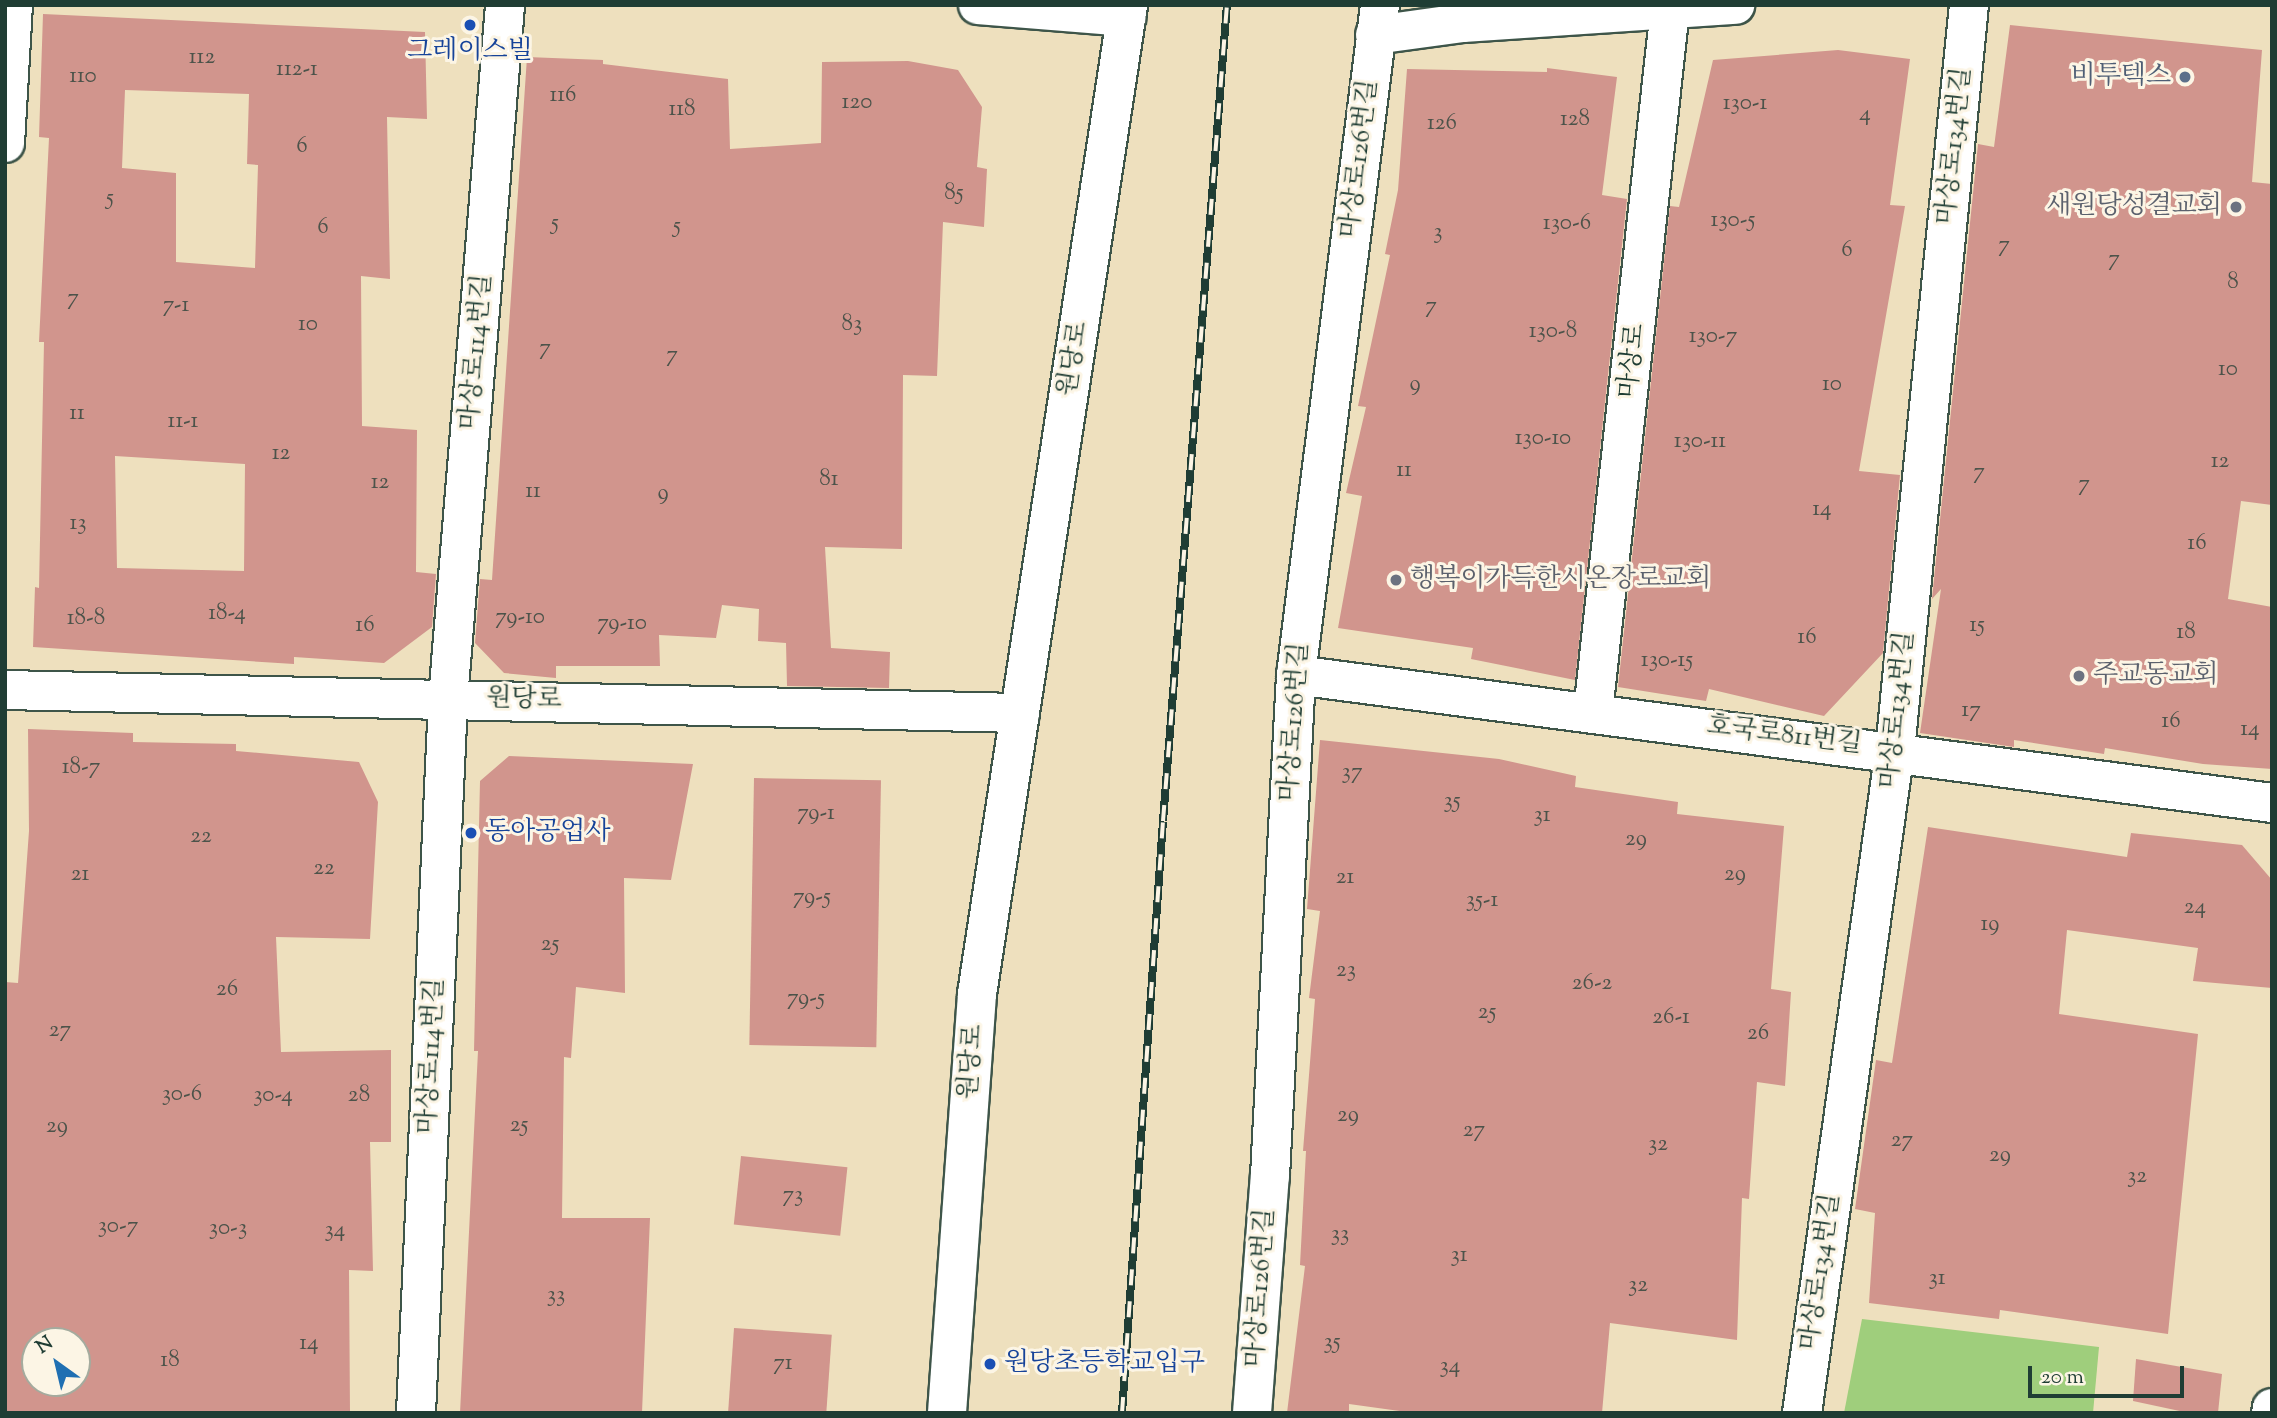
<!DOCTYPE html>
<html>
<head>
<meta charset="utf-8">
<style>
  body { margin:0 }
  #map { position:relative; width:2277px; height:1418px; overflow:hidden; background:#eee0be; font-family:"Sorts Mill Goudy","Noto Serif KR",serif }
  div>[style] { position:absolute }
  .green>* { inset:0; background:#9fce7c }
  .building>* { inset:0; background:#d1958d; transform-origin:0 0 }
  .roads { filter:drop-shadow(2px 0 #3e5549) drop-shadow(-2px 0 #3e5549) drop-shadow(0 2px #3e5549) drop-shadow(0 -2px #3e5549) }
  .minor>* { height:38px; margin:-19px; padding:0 19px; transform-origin:19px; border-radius:19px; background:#fff }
  .major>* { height:38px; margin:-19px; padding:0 19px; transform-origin:19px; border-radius:19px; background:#fff }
  .rail>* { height:8px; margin-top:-4px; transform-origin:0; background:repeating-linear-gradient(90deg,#fcf5e5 0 16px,#1f3d34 0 32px); box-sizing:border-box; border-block:2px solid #1f3d34 }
  .dots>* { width:19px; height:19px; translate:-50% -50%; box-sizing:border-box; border:4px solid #fcf5e5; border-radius:50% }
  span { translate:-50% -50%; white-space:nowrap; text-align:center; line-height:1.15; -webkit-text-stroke:6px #fcf5e5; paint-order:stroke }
  .number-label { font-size:23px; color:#4c534a }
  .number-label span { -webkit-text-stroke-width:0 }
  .transit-label { font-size:26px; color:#164399 }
  .left { translate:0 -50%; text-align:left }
  .service-label { font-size:26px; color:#4e5e75 }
  .right { translate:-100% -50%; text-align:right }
  .street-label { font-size:26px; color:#1f3d34 }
  .worship-label { font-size:26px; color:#5b616d }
  .frame { position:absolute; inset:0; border:7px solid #1f3d34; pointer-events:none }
  .north { position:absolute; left:21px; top:1327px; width:70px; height:70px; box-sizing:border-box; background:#fcf5e5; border:2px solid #a4ab9e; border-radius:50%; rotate:326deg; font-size:19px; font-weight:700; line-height:28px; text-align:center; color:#1f3d34 }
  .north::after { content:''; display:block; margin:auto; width:24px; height:32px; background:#1f6fb2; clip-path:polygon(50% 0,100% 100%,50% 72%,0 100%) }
  .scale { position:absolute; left:2028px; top:1366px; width:156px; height:32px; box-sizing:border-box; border:4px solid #1f3d34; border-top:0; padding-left:9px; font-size:21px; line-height:24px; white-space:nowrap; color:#1f3d34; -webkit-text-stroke:5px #fcf5e5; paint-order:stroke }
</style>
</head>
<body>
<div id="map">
  <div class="green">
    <div style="clip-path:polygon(1862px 1319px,2099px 1347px,2093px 1413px,1844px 1413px)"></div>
  </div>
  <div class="building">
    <div style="clip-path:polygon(evenodd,43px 14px,425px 32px,427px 119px,387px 117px,390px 279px,361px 276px,362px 426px,417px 430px,416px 572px,436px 574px,432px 627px,384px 663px,294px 657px,294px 664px,33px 647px,35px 587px,39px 588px,44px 342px,39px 342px,49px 138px,39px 137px,43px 14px,125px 90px,249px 94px,247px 164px,258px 165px,255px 268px,176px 262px,176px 173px,122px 168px,125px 90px,43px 14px,115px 456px,245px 464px,244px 571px,117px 568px,115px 456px)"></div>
    <div style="clip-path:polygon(2010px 25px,2262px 50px,2252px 182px,2272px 184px,2272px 505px,2241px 501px,2228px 599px,2272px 607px,2272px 769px,2203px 764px,2105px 748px,2104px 754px,2014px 740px,2014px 747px,1920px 733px,1941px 589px,1932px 599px,1978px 144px,1994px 147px)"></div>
    <div style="clip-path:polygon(1838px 50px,1910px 59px,1890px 205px,1905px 206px,1859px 471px,1900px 475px,1883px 653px,1824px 716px,1709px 689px,1706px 701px,1618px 687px,1670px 206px,1679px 207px,1713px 60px)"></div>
    <div style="clip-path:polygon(527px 57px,603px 60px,603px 64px,728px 79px,730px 149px,821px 143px,822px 62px,908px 61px,958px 70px,982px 107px,977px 167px,987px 169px,984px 227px,943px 222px,937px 376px,903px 375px,902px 549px,825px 547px,831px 648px,890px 652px,889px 688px,787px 686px,786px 643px,758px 641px,759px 609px,722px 605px,716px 638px,659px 635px,660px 666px,556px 666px,556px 678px,504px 673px,475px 643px,480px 579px,492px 580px)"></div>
    <div style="clip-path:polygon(1547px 68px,1617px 77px,1602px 195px,1627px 199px,1575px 680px,1471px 659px,1473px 648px,1338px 628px,1362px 496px,1346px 493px,1366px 407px,1358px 406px,1390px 255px,1385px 254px,1398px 190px,1407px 69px,1547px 72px)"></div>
    <div style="clip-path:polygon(evenodd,28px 729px,133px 733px,133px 742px,236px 744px,236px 751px,359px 762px,378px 802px,370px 939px,276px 937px,281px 1052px,391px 1050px,391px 1142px,370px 1142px,373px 1271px,349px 1270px,350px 1413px,5px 1413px,5px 982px,18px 983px,29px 831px,28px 729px,35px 1341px,77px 1341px,77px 1383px,35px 1383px,35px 1341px)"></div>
    <div style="clip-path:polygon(1320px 740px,1499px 759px,1576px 776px,1575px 787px,1678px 802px,1677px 814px,1784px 826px,1771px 989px,1791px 992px,1785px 1086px,1757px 1082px,1749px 1199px,1742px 1198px,1737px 1340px,1610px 1323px,1602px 1413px,1414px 1413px,1349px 1404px,1349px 1413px,1287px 1413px,1305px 1266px,1300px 1265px,1306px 1151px,1303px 1151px,1315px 999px,1309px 998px,1320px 911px,1307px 909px)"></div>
    <div style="clip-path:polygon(509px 756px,693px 764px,671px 880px,624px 878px,625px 993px,576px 987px,571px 1058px,564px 1057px,562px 1218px,650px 1218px,642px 1413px,460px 1413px,478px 1051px,474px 1051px,480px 781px)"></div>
    <div style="left:754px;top:778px;width:127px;height:267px;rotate:1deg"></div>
    <div style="clip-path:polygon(1928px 827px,2127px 857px,2131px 833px,2242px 845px,2272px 880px,2272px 988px,2193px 981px,2198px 948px,2067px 930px,2059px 1014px,2198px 1034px,2168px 1334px,2000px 1310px,1999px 1319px,1869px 1303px,1875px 1213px,1855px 1209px,1876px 1060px,1892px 1063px)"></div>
    <div style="left:741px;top:1156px;width:107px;height:69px;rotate:6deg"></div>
    <div style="left:734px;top:1328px;width:98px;height:85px;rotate:4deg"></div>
    <div style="clip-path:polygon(2136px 1359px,2222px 1374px,2218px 1413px,2189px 1413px,2133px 1401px)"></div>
  </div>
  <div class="roads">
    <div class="minor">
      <div style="left:978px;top:5px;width:149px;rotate:4.6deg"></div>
      <div style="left:1375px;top:35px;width:89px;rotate:-7.8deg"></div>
      <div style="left:1463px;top:23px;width:273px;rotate:-3.8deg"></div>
      <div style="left:5px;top:143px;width:138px;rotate:-86.7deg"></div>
      <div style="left:1296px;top:675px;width:984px;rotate:7.47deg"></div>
      <div style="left:5px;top:690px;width:1015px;rotate:1.3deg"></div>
      <div style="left:1593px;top:712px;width:707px;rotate:-83.75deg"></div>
      <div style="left:416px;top:1413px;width:715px;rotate:-87.43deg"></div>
      <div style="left:448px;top:699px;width:696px;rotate:-85.3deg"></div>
      <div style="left:1252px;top:1413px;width:238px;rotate:-85.7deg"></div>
      <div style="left:1270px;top:1176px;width:502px;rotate:-87.03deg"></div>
      <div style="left:1296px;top:675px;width:675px;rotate:-82.85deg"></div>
      <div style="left:1802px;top:1413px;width:669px;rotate:-82.02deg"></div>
      <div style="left:1895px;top:750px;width:749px;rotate:-84.33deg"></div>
      <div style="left:2271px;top:1413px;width:5px;rotate:-79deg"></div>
    </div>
    <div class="major">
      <div style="left:947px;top:1413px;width:420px;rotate:-85.9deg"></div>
      <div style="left:977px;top:994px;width:1000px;rotate:-81.32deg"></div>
    </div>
  </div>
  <div class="rail">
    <div style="left:1122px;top:1413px;width:593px;rotate:-86.04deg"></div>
    <div style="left:1163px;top:821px;width:819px;rotate:-85.52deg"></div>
  </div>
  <div class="dots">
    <div style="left:470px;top:25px;background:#1a4fb4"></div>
    <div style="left:2185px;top:77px;background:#5c6f8a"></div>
    <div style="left:2236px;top:207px;background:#6b7280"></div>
    <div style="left:1396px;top:580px;background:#6b7280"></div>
    <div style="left:2079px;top:676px;background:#6b7280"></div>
    <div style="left:471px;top:833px;background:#1a4fb4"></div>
    <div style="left:990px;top:1364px;background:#1a4fb4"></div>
  </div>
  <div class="number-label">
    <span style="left:202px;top:58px">112</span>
    <span style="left:297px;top:70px">112-1</span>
    <span style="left:83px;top:77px">110</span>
    <span style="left:563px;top:96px">116</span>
    <span style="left:857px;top:103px">120</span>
    <span style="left:1745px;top:104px">130-1</span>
    <span style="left:682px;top:110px">118</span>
    <span style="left:1865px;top:115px">4</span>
    <span style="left:1575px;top:120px">128</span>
    <span style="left:1442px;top:124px">126</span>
    <span style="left:302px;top:147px">6</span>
    <span style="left:954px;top:194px">85</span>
    <span style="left:110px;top:199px">5</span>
    <span style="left:1733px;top:221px">130-5</span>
    <span style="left:555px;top:224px">5</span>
    <span style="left:1567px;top:224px">130-6</span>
    <span style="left:677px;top:227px">5</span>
    <span style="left:323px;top:228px">6</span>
    <span style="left:1438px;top:233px">3</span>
    <span style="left:2004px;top:246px">7</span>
    <span style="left:1847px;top:251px">6</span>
    <span style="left:2114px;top:260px">7</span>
    <span style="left:2233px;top:283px">8</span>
    <span style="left:73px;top:299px">7</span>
    <span style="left:176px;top:306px">7-1</span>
    <span style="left:1431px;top:307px">7</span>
    <span style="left:308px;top:325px">10</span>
    <span style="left:852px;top:325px">83</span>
    <span style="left:1553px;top:332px">130-8</span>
    <span style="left:1713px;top:337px">130-7</span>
    <span style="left:545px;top:349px">7</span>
    <span style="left:672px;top:356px">7</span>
    <span style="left:2228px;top:370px">10</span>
    <span style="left:1415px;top:385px">9</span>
    <span style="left:1832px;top:385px">10</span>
    <span style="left:77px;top:414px">11</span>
    <span style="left:183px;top:422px">11-1</span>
    <span style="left:1543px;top:439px">130-10</span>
    <span style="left:1700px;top:442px">130-11</span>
    <span style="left:281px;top:454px">12</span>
    <span style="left:2220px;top:462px">12</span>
    <span style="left:1404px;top:471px">11</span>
    <span style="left:1979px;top:473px">7</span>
    <span style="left:829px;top:480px">81</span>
    <span style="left:380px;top:483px">12</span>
    <span style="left:2084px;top:485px">7</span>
    <span style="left:533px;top:492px">11</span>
    <span style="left:663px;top:494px">9</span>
    <span style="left:1822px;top:510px">14</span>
    <span style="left:78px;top:524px">13</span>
    <span style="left:2197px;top:544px">16</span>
    <span style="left:227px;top:614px">18-4</span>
    <span style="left:520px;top:618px">79-10</span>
    <span style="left:86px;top:619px">18-8</span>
    <span style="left:622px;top:624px">79-10</span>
    <span style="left:365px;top:626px">16</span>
    <span style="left:1977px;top:626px">15</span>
    <span style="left:2186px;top:633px">18</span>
    <span style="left:1807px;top:638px">16</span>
    <span style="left:1667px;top:661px">130-15</span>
    <span style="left:1971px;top:711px">17</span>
    <span style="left:2171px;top:722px">16</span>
    <span style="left:2250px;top:730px">14</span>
    <span style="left:81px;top:768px">18-7</span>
    <span style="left:1352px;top:773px">37</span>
    <span style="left:1452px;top:802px">35</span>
    <span style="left:816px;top:814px">79-1</span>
    <span style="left:1542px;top:816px">31</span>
    <span style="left:201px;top:837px">22</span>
    <span style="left:1636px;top:840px">29</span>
    <span style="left:324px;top:869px">22</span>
    <span style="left:80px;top:875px">21</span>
    <span style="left:1735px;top:875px">29</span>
    <span style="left:1345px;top:878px">21</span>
    <span style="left:812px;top:898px">79-5</span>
    <span style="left:1482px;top:901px">35-1</span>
    <span style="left:2195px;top:908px">24</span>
    <span style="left:1990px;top:925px">19</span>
    <span style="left:550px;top:945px">25</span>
    <span style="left:1346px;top:971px">23</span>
    <span style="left:1592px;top:984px">26-2</span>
    <span style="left:227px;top:990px">26</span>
    <span style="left:806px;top:999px">79-5</span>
    <span style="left:1487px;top:1013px">25</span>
    <span style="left:1671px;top:1018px">26-1</span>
    <span style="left:60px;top:1031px">27</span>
    <span style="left:1758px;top:1034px">26</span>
    <span style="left:182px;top:1095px">30-6</span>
    <span style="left:273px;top:1096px">30-4</span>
    <span style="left:359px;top:1096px">28</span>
    <span style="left:1348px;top:1116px">29</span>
    <span style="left:519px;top:1126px">25</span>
    <span style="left:57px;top:1127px">29</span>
    <span style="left:1474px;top:1131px">27</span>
    <span style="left:1902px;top:1141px">27</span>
    <span style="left:1658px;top:1145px">32</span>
    <span style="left:2000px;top:1156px">29</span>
    <span style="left:2137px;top:1177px">32</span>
    <span style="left:793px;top:1196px">73</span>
    <span style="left:118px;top:1227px">30-7</span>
    <span style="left:228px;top:1229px">30-3</span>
    <span style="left:335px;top:1231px">34</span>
    <span style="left:1340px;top:1235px">33</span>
    <span style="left:1459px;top:1256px">31</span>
    <span style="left:1937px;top:1279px">31</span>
    <span style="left:1638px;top:1286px">32</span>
    <span style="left:556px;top:1296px">33</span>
    <span style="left:1332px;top:1343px">35</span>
    <span style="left:309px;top:1344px">14</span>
    <span style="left:170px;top:1361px">18</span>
    <span style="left:783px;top:1364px">71</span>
    <span style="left:1450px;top:1367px">34</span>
  </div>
  <div class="transit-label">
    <span style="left:470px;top:52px">그레이스빌</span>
    <span class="left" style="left:485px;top:833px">동아공업사</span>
    <span class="left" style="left:1004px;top:1364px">원당초등학교입구</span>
  </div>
  <div class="service-label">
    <span class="right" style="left:2171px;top:77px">비투텍스</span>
  </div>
  <div class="street-label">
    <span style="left:1955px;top:146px;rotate:-84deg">마상로134번길</span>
    <span style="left:1360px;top:159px;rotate:-83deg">마상로126번길</span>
    <span style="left:477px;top:352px;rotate:-85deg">마상로114번길</span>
    <span style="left:1074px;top:359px;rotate:-81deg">원당로</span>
    <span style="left:1633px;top:361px;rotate:-84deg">마상로</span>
    <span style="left:524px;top:700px;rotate:1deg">원당로</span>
    <span style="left:1898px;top:710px;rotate:-84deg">마상로134번길</span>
    <span style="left:1295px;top:722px;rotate:-86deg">마상로126번길</span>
    <span style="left:1784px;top:736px;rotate:7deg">호국로811번길</span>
    <span style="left:432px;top:1056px;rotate:-87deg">마상로114번길</span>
    <span style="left:972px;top:1062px;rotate:-86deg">원당로</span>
    <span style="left:1821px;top:1272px;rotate:-82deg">마상로134번길</span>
    <span style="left:1261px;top:1288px;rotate:-86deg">마상로126번길</span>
  </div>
  <div class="worship-label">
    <span class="right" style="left:2222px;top:207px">새원당성결교회</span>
    <span class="left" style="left:1410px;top:580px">행복이가득한시온장로교회</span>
    <span class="left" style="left:2093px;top:676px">주교동교회</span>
  </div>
  <div class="frame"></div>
  <div class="north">N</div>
  <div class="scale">20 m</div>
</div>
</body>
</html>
